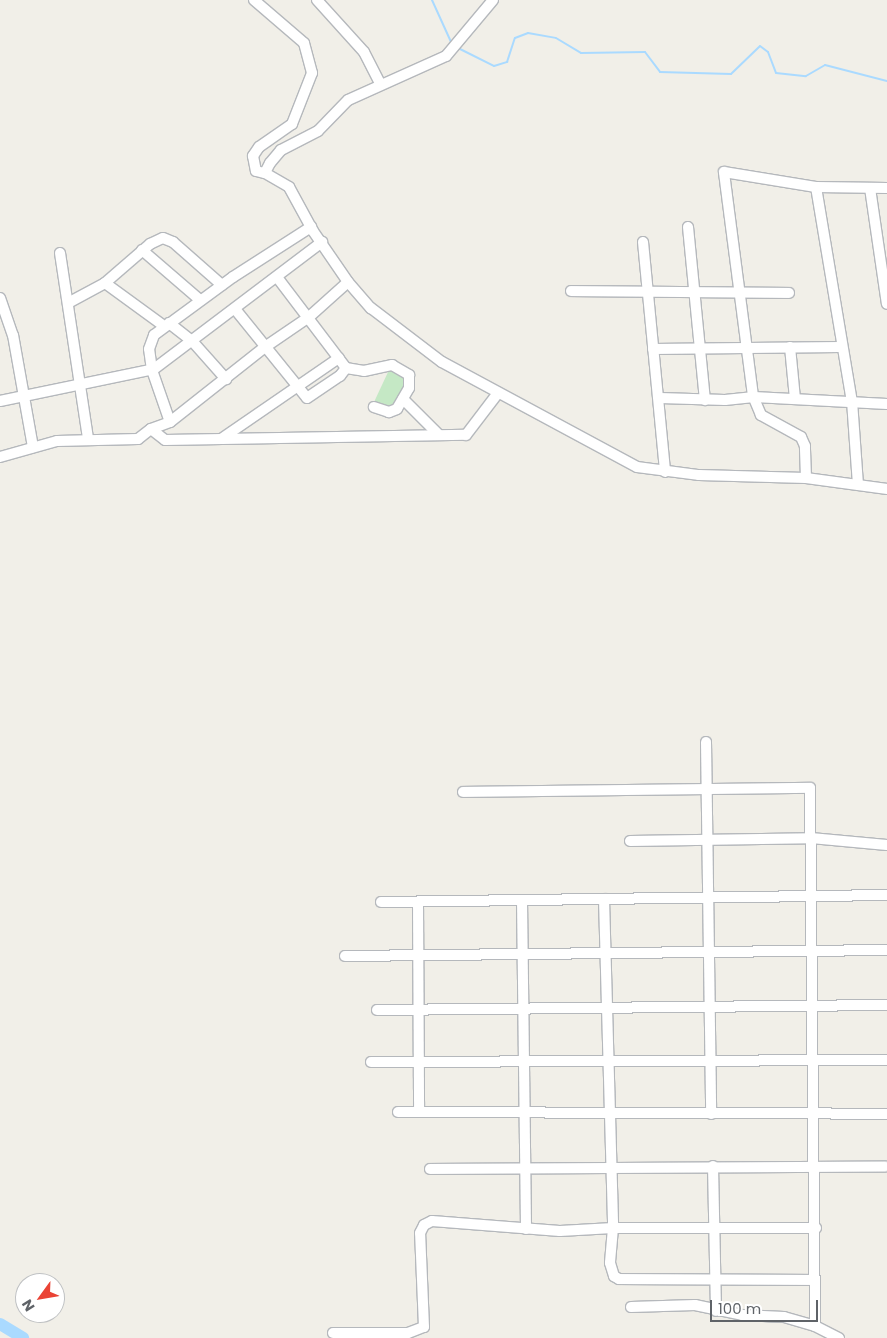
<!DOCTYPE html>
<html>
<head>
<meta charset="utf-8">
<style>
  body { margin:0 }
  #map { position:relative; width:887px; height:1338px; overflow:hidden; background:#f1efe8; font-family:Poppins,sans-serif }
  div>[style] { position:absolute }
  .green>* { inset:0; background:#c5e8c5; transform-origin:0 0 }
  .stream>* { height:2px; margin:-1px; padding:0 1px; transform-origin:1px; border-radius:1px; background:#aadaff }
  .river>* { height:12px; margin:-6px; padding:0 6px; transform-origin:6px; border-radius:6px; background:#aadaff }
  .roads { filter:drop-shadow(1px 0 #b5b8bc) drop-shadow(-1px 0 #b5b8bc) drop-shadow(0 1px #b5b8bc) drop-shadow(0 -1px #b5b8bc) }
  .minor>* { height:10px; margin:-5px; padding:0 5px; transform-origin:5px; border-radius:5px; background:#fff }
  span { translate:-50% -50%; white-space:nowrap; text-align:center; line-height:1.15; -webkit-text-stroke:4px #fff; paint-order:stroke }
  .north { position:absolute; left:15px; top:1273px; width:50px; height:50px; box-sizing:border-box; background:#fff; border:1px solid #bfc1c3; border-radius:50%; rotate:238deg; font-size:14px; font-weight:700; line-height:20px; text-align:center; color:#5f6368 }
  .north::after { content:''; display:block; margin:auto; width:18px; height:22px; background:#ea4335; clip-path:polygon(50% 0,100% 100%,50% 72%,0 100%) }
  .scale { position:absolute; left:710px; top:1300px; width:108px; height:22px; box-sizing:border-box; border:2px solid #5f6368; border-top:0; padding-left:6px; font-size:15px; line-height:18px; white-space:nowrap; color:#5f6368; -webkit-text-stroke:4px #fff; paint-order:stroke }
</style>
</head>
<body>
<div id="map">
  <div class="green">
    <div style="left:389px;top:370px;width:21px;height:34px;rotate:25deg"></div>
  </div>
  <div class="stream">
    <div style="left:432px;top:0;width:48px;rotate:65.6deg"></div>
    <div style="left:458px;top:48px;width:40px;rotate:26.6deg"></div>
    <div style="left:494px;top:66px;width:14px;rotate:-17deg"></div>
    <div style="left:507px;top:62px;width:25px;rotate:-72deg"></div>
    <div style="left:515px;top:38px;width:14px;rotate:-21deg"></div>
    <div style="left:528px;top:33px;width:28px;rotate:10deg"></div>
    <div style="left:556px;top:38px;width:29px;rotate:31deg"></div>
    <div style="left:581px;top:53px;width:64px;rotate:-0.9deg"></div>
    <div style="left:645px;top:52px;width:25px;rotate:53deg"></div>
    <div style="left:660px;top:72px;width:71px;rotate:1.6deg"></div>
    <div style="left:731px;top:74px;width:40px;rotate:-44deg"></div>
    <div style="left:760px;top:46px;width:10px;rotate:37deg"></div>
    <div style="left:768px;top:52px;width:22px;rotate:69deg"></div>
    <div style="left:776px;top:73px;width:30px;rotate:6deg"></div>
    <div style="left:806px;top:76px;width:22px;rotate:-30deg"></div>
    <div style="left:825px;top:65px;width:64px;rotate:14.5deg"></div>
  </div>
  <div class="river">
    <div style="left:0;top:1324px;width:27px;rotate:31deg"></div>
  </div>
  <div class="roads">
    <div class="minor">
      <div style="left:254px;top:0;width:66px;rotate:40.7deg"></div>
      <div style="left:304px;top:43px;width:31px;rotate:75deg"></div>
      <div style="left:312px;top:73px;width:55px;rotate:111.4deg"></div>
      <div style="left:292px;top:124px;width:40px;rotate:145.1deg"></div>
      <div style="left:259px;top:147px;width:11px;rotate:124deg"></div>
      <div style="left:253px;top:156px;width:15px;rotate:79deg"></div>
      <div style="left:256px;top:171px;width:9px;rotate:13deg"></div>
      <div style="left:317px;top:0;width:70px;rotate:47.9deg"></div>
      <div style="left:364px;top:52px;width:36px;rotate:63deg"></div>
      <div style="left:493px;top:0;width:73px;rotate:130deg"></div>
      <div style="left:446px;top:56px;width:107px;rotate:155.8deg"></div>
      <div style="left:348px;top:100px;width:43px;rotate:134.1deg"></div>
      <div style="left:318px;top:131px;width:42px;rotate:152.8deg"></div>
      <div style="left:281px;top:150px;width:17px;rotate:130deg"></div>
      <div style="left:270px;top:163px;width:11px;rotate:117deg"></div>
      <div style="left:265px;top:173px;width:28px;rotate:30deg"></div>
      <div style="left:289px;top:187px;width:50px;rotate:61.4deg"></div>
      <div style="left:313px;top:231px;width:62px;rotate:55.5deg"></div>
      <div style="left:348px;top:282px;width:35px;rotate:49deg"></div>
      <div style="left:371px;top:308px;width:89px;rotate:37.3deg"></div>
      <div style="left:442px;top:362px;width:221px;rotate:28.3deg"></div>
      <div style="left:637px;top:467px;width:63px;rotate:7.4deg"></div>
      <div style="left:699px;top:475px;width:107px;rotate:1.6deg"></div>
      <div style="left:806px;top:478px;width:82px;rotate:7.7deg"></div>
      <div style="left:816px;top:187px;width:217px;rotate:80.5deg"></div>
      <div style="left:852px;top:401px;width:84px;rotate:85.9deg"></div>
      <div style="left:870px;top:188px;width:117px;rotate:81.7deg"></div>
      <div style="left:688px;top:227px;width:174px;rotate:84.4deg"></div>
      <div style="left:643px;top:242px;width:231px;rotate:84.5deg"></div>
      <div style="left:142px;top:250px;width:77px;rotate:40.8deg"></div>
      <div style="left:60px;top:253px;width:188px;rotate:81.4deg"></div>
      <div style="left:105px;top:283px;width:73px;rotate:36.1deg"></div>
      <div style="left:571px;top:291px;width:218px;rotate:0.5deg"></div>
      <div style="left:0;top:298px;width:39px;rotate:71deg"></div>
      <div style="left:13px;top:335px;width:114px;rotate:79.9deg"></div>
      <div style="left:68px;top:303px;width:42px;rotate:-28.4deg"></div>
      <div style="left:105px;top:283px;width:60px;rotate:-40.9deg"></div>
      <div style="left:150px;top:244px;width:14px;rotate:-25deg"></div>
      <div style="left:163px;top:238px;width:11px;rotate:22deg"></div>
      <div style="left:173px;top:242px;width:65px;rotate:41.3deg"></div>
      <div style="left:235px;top:309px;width:114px;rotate:51deg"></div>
      <div style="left:307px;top:398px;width:40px;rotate:-34deg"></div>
      <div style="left:340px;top:376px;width:10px;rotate:-53deg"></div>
      <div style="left:346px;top:368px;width:114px;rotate:-127.2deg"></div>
      <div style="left:169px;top:323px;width:31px;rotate:38deg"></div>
      <div style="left:193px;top:342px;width:50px;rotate:48.3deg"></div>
      <div style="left:790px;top:347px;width:52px;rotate:84.5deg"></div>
      <div style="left:653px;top:349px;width:187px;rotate:-0.6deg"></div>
      <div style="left:346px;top:368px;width:18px;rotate:9deg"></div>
      <div style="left:364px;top:371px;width:29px;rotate:-12deg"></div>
      <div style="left:392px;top:365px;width:20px;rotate:30deg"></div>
      <div style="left:409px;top:375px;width:13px;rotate:90deg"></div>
      <div style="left:409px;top:388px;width:24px;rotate:120deg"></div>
      <div style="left:397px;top:409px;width:9px;rotate:159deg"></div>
      <div style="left:389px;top:412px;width:16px;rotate:-162deg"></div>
      <div style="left:660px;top:398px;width:65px;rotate:1.8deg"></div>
      <div style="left:725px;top:400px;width:29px;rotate:-6deg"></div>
      <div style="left:754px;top:397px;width:133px;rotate:3deg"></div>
      <div style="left:403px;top:399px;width:49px;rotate:45deg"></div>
      <div style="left:0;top:401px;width:157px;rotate:-11.7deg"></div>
      <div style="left:154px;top:369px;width:211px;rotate:-37.1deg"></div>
      <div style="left:170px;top:422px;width:55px;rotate:-109.1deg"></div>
      <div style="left:152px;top:370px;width:21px;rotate:-98deg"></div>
      <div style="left:149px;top:349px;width:15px;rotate:-70deg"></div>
      <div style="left:154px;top:335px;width:98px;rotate:-36.3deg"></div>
      <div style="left:233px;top:277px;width:93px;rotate:-32.7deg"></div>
      <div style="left:151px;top:429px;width:20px;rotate:-20deg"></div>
      <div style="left:170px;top:422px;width:121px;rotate:-38.3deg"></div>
      <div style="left:265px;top:347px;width:53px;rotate:-34.3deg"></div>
      <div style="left:309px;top:317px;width:52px;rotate:-41.9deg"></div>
      <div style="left:221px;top:439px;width:143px;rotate:-34.5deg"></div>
      <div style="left:0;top:457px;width:59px;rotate:-15.7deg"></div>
      <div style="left:57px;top:441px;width:81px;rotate:-1.4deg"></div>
      <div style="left:138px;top:439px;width:16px;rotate:-38deg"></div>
      <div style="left:151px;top:429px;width:18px;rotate:38deg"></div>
      <div style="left:165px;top:440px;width:301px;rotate:-1deg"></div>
      <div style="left:466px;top:435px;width:53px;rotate:-52.7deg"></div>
      <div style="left:806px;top:478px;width:32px;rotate:-92deg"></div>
      <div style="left:805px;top:446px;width:10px;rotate:-114deg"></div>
      <div style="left:801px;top:437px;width:46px;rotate:-151.2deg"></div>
      <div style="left:761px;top:415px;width:21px;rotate:-113deg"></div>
      <div style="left:753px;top:396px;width:226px;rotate:-97.4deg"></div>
      <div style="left:724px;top:172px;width:93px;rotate:9.3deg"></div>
      <div style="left:816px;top:187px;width:71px;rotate:0.8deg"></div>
      <div style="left:706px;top:742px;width:372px;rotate:89.2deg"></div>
      <div style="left:463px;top:792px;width:347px;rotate:-0.7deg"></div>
      <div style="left:810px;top:788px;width:538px;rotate:89.47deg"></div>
      <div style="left:630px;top:841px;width:181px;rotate:-0.9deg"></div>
      <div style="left:811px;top:838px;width:76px;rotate:5.3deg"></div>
      <div style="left:604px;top:899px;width:329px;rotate:88.4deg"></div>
      <div style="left:613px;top:1228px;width:203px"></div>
      <div style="left:522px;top:900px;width:329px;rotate:89.3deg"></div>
      <div style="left:381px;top:902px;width:506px;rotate:-0.79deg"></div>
      <div style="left:418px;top:902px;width:210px;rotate:89.7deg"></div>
      <div style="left:345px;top:956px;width:542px;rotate:-0.63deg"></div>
      <div style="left:377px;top:1010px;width:510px;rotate:-0.56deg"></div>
      <div style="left:371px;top:1062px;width:516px;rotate:-0.22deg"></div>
      <div style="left:398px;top:1112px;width:489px;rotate:0.2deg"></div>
      <div style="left:713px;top:1166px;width:145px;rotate:88.8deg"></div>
      <div style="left:430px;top:1169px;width:455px;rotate:-0.3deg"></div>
      <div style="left:631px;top:1307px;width:64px;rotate:-1.8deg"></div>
      <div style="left:695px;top:1305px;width:48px;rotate:12deg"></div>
      <div style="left:742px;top:1315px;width:42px;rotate:2.7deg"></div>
      <div style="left:784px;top:1317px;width:32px;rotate:16deg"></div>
      <div style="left:815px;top:1326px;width:27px;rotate:27deg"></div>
      <div style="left:333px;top:1333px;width:75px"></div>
      <div style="left:408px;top:1333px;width:17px;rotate:-21deg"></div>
      <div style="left:424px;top:1327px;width:94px;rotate:-92.4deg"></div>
      <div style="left:420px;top:1233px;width:9px;rotate:-63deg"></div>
      <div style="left:424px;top:1225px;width:9px;rotate:-27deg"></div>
      <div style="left:432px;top:1221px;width:128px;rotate:4.5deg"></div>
      <div style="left:560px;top:1231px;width:53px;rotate:-3.2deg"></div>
      <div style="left:613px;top:1228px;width:35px;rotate:95deg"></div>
      <div style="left:610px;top:1263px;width:14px;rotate:73deg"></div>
      <div style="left:614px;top:1276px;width:6px;rotate:31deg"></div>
      <div style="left:619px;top:1279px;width:196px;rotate:0.3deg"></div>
    </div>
  </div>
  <div class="north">N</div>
  <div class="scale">100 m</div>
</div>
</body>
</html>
